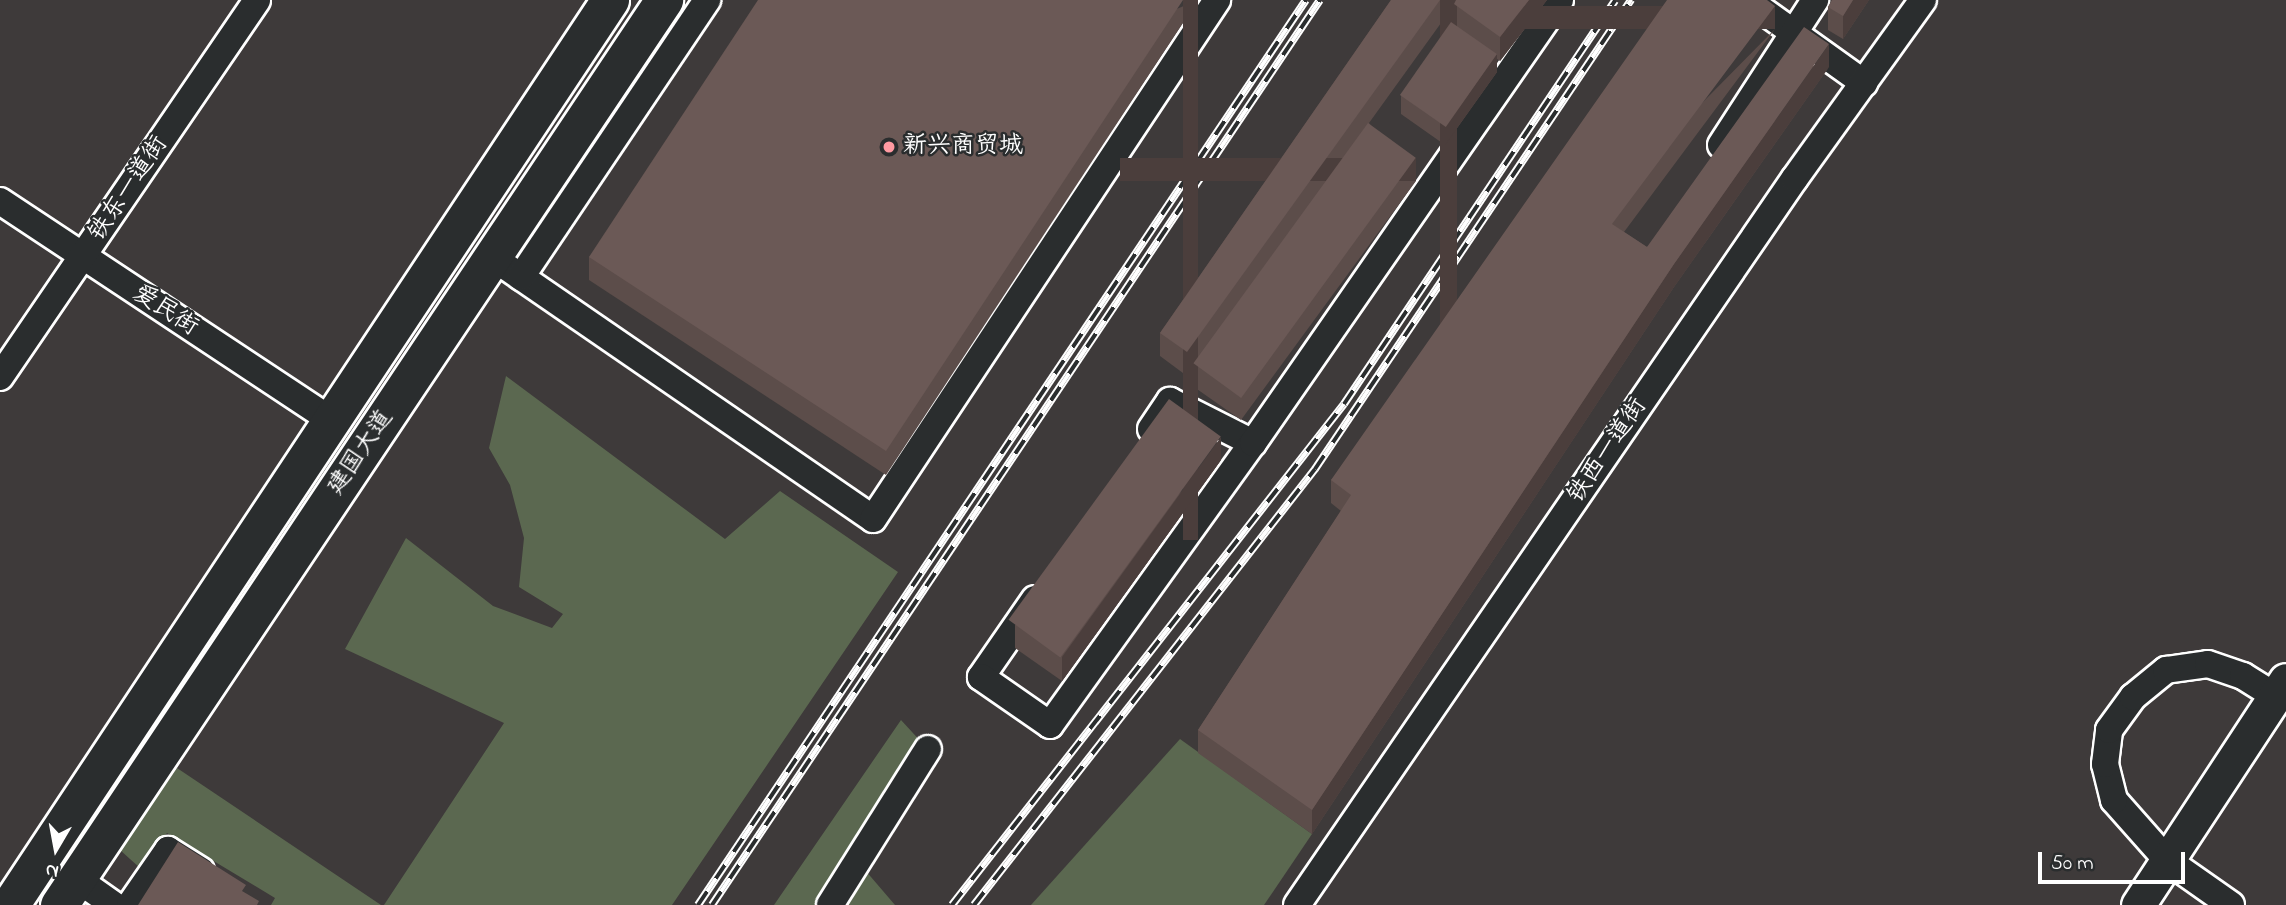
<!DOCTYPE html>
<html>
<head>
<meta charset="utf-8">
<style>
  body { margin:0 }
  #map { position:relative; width:2286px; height:905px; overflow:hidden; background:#3e3a3a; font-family:"Indie Flower","LXGW WenKai TC",sans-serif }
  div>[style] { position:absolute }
  .green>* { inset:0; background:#5b6850 }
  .roads { filter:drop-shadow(2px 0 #fff) drop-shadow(-2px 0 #fff) drop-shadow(0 2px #fff) drop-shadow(0 -2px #fff) }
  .minor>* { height:26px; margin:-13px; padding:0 13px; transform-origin:13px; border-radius:13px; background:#2a2d2e }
  .major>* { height:33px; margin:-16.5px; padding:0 16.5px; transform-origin:16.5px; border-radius:16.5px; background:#2a2d2e }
  .highway>* { height:37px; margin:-18.5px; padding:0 18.5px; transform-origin:18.5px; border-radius:18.5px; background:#2a2d2e }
  .rail>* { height:8px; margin-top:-4px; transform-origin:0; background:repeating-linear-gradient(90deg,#2a2d2e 0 16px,#fff 0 32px); box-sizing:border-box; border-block:2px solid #fff }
  .wall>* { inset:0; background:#5c4d4a }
  .shaded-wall>* { inset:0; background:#4b3e3c; transform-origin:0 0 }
  .building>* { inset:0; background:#6b5956; transform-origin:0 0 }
  .dots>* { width:19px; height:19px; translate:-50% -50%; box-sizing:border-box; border:4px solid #2a2d2e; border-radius:50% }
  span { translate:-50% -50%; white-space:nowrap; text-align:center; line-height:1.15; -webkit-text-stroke:5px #2a2d2e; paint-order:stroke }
  .poi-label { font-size:24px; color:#fff }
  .left { translate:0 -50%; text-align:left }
  .street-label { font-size:24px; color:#fff }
  .north { position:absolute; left:21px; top:814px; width:70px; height:70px; -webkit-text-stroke:5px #2a2d2e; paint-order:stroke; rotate:190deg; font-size:19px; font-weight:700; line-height:28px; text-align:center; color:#fff }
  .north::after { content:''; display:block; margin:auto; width:24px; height:32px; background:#fff; clip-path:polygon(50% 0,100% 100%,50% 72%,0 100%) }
  .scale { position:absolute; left:2038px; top:852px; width:147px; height:32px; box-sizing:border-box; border:4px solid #fff; border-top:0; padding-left:9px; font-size:21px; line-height:24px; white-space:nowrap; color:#fff; -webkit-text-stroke:5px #2a2d2e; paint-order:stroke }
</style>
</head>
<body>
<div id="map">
  <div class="green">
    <div style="clip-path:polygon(506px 376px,725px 539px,780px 491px,898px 572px,672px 905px,384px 905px,504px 723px,345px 649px,406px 538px,493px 606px,552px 628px,563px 614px,519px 587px,524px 538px,510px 485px,489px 448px)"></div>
    <div style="clip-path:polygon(901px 720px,935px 757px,865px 870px,895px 905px,774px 905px)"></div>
    <div style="clip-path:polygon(1180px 739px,1312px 834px,1264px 905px,1031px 905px)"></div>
    <div style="clip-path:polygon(177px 768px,381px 905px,271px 905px,275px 898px,167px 833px,140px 868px,120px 850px)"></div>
  </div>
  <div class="roads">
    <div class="minor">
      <div style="left:1748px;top:0;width:143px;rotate:35.6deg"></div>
      <div style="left:1721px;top:145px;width:173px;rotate:-57deg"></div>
      <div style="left:0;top:201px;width:397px;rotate:33.5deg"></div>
      <div style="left:492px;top:257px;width:462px;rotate:34.5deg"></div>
      <div style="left:873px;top:519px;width:623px;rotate:-56.46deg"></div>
      <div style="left:521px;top:277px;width:334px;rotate:-56.1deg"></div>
      <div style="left:0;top:377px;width:456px;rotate:-55.7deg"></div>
      <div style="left:1151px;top:429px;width:34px;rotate:-56deg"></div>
      <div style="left:1170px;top:401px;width:93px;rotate:26.8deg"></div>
      <div style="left:1035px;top:599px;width:95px;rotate:124.7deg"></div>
      <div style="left:981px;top:677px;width:84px;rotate:34.8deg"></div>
      <div style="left:1050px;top:725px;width:347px;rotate:-54.3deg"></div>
      <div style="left:1253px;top:443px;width:539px;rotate:-55.28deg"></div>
      <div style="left:77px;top:879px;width:45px;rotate:35.1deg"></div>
      <div style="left:130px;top:905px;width:67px;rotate:-55.4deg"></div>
      <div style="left:168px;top:850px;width:39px;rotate:32deg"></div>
      <div style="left:830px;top:905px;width:184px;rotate:-57.9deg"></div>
      <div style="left:1297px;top:905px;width:881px;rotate:-55.59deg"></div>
      <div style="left:1795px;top:178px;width:219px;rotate:-54.3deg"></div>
      <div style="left:2231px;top:905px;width:78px;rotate:-144.9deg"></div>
      <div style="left:2167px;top:860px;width:80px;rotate:-131.5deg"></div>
      <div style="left:2114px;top:800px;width:37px;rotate:-104deg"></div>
      <div style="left:2105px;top:764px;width:34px;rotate:-83deg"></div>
      <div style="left:2109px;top:730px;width:41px;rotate:-54deg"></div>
      <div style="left:2133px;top:697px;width:43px;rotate:-39.3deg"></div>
      <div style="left:2166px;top:670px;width:42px;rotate:-8.1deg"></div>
      <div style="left:2208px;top:664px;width:37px;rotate:19deg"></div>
      <div style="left:2243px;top:676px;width:38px;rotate:32deg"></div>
    </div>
    <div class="major">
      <div style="left:2138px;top:905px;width:269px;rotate:-56.7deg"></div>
    </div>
    <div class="highway">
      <div style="left:10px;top:905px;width:1086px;rotate:-56.46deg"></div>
      <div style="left:59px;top:905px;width:1089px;rotate:-56.24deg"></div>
    </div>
  </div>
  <div class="rail">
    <div style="left:698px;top:905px;width:1090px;rotate:-56.11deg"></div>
    <div style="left:712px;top:905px;width:1090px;rotate:-56.11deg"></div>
    <div style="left:952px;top:905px;width:636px;rotate:-51.96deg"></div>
    <div style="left:1344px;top:404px;width:486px;rotate:-56.1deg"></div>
    <div style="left:974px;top:905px;width:554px;rotate:-51.97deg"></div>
    <div style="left:1315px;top:469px;width:566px;rotate:-56.03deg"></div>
  </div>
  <div class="wall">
    <div style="clip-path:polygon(1198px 0,886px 475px,589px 280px,589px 257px)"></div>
    <div style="clip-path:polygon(1391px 0,1547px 0,1500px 61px,1497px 59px,1497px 72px,1445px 145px,1401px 114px,1401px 96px,1454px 24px,1454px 5px,1369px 123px,1416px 181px,1241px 420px,1194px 387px,1194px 366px,1187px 376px,1160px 356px,1160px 333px)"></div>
    <div style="clip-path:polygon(1832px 0,1869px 0,1843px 39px,1828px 30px,1828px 7px)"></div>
    <div style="clip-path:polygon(1775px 29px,1624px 232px,1647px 247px,1829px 67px,1674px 287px,1312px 834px,1198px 753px,1198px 730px,1341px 511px,1331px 503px,1331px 480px)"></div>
    <div style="clip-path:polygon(1221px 460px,1062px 681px,1015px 648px,1015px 625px)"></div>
  </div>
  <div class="shaded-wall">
    <div style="left:1183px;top:0;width:15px;height:540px"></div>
    <div style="left:1440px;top:0;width:17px;height:433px"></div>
    <div style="clip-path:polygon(1529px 0,1547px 0,1500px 61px,1500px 37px)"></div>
    <div style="clip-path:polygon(1853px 0,1869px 0,1843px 39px,1843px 16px)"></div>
    <div style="left:1775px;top:6px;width:23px;height:272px;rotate:90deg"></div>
    <div style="clip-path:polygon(1829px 44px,1829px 67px,1674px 287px,1312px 834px,1312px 810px,1674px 264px)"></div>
    <div style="clip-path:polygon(1497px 54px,1497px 72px,1445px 145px,1445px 127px)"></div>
    <div style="left:1416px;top:158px;width:23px;height:296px;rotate:90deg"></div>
    <div style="clip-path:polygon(1221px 437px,1221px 460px,1062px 681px,1062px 657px)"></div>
  </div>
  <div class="building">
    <div style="clip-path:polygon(758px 0,1183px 0,886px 451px,589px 257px)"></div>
    <div style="clip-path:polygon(1391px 0,1440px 0,1187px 352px,1160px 333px)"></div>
    <div style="clip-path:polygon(1456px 0,1529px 0,1500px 37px,1454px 4px)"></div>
    <div style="clip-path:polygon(1667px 0,1767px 0,1775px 6px,1612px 224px,1647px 247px,1804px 27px,1829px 44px,1674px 264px,1312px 810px,1198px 730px,1351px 495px,1331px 480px)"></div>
    <div style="clip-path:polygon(1832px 0,1853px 0,1843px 16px,1828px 7px)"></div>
    <div style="left:1451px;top:22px;width:56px;height:89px;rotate:35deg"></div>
    <div style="left:1368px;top:123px;width:59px;height:297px;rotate:36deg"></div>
    <div style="left:1169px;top:399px;width:64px;height:273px;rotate:36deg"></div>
    <div style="clip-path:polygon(178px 842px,246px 885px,242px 891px,259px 901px,257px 905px,138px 905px)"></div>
  </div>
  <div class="dots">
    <div style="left:889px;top:147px;background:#ff9aa2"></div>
  </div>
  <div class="poi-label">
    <span class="left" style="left:903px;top:147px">新兴商贸城</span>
  </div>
  <div class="street-label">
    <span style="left:129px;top:189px;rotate:-56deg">铁东一道街</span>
    <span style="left:165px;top:311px;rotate:33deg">爱民街</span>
    <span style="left:1608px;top:451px;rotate:-56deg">铁西一道街</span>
    <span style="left:361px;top:453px;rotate:-56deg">建国大道</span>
  </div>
  <div class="north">N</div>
  <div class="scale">50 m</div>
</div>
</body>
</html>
